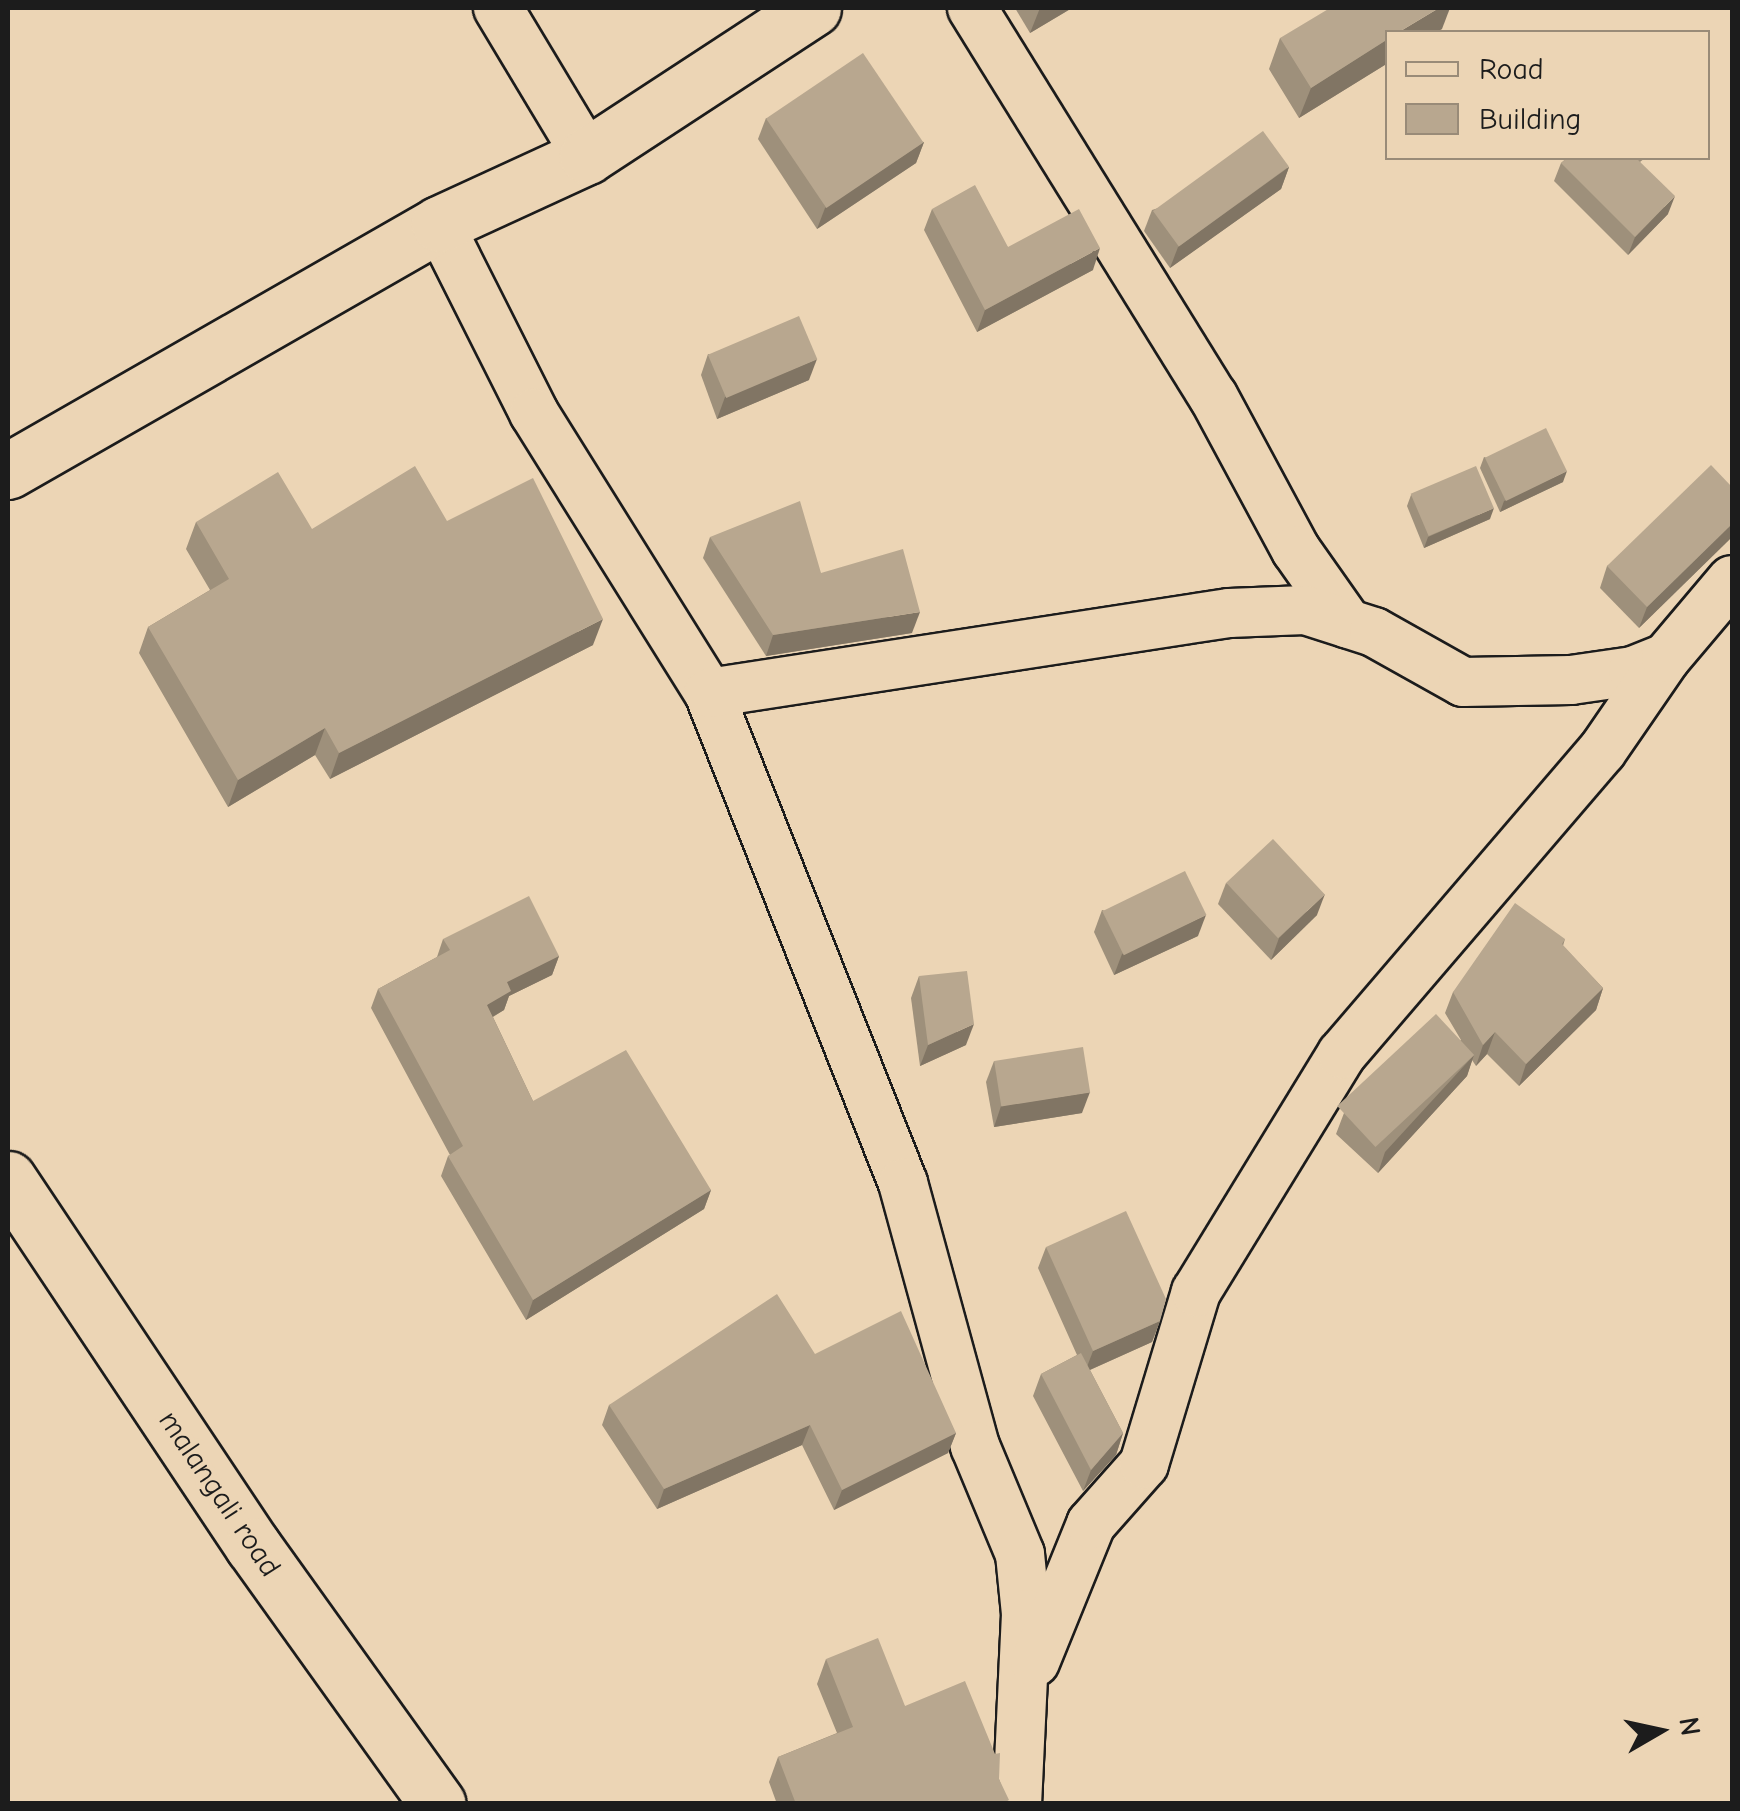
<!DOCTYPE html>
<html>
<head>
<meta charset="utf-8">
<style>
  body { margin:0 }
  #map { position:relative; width:1740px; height:1811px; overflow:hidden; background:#ecd5b5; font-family:"Comic Neue",sans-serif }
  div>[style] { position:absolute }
  .roads { filter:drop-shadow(2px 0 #1c1c1c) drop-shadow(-2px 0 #1c1c1c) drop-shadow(0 2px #1c1c1c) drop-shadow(0 -2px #1c1c1c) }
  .minor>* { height:48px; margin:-24px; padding:0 24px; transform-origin:24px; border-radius:24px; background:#ecd5b5 }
  .tertiary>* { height:55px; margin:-27.5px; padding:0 27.5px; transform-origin:27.5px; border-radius:27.5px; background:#ecd5b5 }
  .wall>* { inset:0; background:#9e907b }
  .shaded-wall>* { inset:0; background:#817564 }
  .building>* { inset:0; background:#b8a78f; transform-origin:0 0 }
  span { translate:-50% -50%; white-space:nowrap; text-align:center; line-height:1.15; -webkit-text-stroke:10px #ecd5b5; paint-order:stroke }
  .street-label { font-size:30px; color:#1c1c1c }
  .frame { position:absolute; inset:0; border:10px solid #1c1c1c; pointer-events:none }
  .legend { position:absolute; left:1385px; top:30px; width:325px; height:130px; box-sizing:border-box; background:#ecd5b5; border:2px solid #998b78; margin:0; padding:12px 18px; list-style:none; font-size:30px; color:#1c1c1c }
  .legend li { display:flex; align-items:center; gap:20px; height:50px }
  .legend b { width:50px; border:2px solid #998b78 }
  .north { position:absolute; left:1610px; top:1681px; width:100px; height:100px; -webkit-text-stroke:8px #ecd5b5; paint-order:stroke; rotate:81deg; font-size:28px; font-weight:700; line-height:40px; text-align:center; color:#1c1c1c }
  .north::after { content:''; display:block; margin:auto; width:35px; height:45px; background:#1c1c1c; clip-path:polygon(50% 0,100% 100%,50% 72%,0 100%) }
</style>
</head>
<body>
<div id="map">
  <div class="roads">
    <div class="minor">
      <div style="left:498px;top:8px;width:173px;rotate:59deg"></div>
      <div style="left:972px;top:8px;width:457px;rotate:58.2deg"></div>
      <div style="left:1213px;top:396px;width:175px;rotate:61.7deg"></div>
      <div style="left:1296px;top:550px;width:90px;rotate:54.9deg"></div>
      <div style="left:439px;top:224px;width:212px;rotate:63.3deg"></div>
      <div style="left:534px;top:413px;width:330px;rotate:58deg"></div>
      <div style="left:709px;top:693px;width:527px;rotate:68.4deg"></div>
      <div style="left:903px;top:1183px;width:273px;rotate:74.7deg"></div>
      <div style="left:975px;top:1446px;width:117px;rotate:67.4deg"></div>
      <div style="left:1020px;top:1554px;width:60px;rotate:84.3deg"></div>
      <div style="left:1026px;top:1614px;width:190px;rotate:92.7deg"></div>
      <div style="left:709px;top:693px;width:526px;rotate:-8.75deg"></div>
      <div style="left:1229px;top:613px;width:76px;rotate:-2.3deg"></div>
      <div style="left:1305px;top:610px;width:72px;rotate:17.7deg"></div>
      <div style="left:1374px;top:632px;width:102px;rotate:29.3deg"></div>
      <div style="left:1463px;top:682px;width:108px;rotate:-1.1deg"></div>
      <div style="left:1571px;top:680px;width:63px;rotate:-8.3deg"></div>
      <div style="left:1633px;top:671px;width:35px;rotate:-22deg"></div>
      <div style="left:1035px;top:1662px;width:149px;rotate:-67.9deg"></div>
      <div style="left:1091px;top:1524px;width:80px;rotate:-48.5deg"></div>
      <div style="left:1144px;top:1464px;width:180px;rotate:-73.2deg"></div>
      <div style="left:1196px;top:1292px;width:279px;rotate:-58.5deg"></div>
      <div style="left:1342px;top:1054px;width:399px;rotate:-49.4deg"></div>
      <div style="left:1602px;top:751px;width:113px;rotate:-55.5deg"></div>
      <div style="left:1666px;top:658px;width:102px;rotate:-49.8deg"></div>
    </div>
    <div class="tertiary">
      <div style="left:8px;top:471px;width:497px;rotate:-29.8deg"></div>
      <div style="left:439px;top:224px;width:163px;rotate:-24.7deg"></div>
      <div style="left:587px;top:156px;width:270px;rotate:-33.2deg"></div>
      <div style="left:8px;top:1179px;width:441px;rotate:56.3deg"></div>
      <div style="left:253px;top:1546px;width:317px;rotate:54.4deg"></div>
    </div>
  </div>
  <div class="wall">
    <div style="clip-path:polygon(1015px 8px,1072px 8px,1030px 33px)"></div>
    <div style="clip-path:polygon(1442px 29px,1436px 32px,1388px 32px,1388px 63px,1299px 118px,1269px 69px,1280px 38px)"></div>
    <div style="clip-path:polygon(766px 118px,924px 142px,916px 163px,817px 229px,758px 139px)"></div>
    <div style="clip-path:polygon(1567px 158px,1645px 158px,1640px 162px,1668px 214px,1628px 255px,1554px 181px,1561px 163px)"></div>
    <div style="clip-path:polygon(1289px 167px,1281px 189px,1170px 268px,1144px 231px,1152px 210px)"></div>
    <div style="clip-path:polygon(932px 209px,1008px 247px,1093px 270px,977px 332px,924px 230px)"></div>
    <div style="clip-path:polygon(708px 354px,809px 380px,717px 419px,701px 375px)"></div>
    <div style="clip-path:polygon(1484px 457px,1563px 482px,1500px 512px,1480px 468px)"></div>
    <div style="clip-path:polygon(1732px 487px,1732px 537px,1639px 628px,1600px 588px,1607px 566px)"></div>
    <div style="clip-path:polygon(1411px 495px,1490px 519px,1424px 548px,1407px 506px)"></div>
    <div style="clip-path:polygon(447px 521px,593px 645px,330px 779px,315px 755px,228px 807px,139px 653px,148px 627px,210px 590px,186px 549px,196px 522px,312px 529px)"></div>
    <div style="clip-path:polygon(710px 537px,821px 573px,912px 633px,766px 656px,703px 558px)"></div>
    <div style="clip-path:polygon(1226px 883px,1317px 915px,1271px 960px,1218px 904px)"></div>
    <div style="clip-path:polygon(1102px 910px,1198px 936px,1114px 975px,1094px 932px)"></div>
    <div style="clip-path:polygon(443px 939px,559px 956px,552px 975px,509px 996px,504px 1010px,493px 1017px,533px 1101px,711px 1190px,704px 1209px,526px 1320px,441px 1176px,448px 1156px,450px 1155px,371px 1008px,378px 989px,437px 957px)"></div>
    <div style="clip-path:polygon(1565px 939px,1563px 946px,1603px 988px,1596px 1010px,1519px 1086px,1487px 1054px,1476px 1066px,1472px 1060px,1467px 1076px,1378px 1173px,1336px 1134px,1344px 1113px,1461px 1040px,1445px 1013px,1453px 992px)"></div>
    <div style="clip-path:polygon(919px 976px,966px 1045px,920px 1066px,911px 998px)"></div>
    <div style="clip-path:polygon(994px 1061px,1082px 1113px,994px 1127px,986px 1082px)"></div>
    <div style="clip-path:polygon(1046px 1247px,1160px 1321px,1152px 1342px,1090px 1370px,1123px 1433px,1116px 1455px,1083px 1491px,1033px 1396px,1041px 1374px,1077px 1355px,1038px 1268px)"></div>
    <div style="clip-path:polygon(815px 1354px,956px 1433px,948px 1453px,834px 1510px,802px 1445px,657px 1509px,602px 1425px,609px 1405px)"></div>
    <div style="clip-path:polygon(826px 1659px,905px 1706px,999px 1779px,1008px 1804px,777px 1804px,769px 1782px,778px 1757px,837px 1733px,817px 1684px)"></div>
  </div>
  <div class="shaded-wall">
    <div style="clip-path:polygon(1040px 8px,1072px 8px,1030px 33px)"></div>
    <div style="clip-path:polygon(1439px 8px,1450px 8px,1442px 29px,1436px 32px,1399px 32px)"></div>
    <div style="clip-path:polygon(1388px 39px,1388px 63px,1299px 118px,1311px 88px)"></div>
    <div style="clip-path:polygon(924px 142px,916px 163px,817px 229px,825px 208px)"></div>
    <div style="clip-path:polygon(1289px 167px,1281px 189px,1170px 268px,1178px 247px)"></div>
    <div style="clip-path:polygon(1675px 196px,1668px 214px,1628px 255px,1635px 237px)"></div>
    <div style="clip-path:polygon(1100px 248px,1093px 270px,977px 332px,985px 310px)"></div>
    <div style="clip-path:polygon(817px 359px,809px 380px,717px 419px,725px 397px)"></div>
    <div style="clip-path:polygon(1567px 471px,1563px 482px,1500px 512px,1504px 501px)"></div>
    <div style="clip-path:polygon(1494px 508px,1490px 519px,1424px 548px,1428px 537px)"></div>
    <div style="clip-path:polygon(1732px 524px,1732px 537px,1639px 628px,1647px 607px)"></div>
    <div style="clip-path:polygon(920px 612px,912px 633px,766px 656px,773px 635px)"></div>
    <div style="clip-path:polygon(603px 619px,593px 645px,330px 779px,339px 753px)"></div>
    <div style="clip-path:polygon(325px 728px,315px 755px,228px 807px,238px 780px)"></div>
    <div style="clip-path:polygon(1325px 894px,1317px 915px,1271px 960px,1279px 938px)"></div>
    <div style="clip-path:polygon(1206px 915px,1198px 936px,1114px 975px,1122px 954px)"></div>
    <div style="clip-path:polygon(559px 956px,552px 975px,509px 996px,504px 1010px,480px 1024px,487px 1005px,507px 982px)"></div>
    <div style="clip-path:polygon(1603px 988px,1596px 1010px,1519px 1086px,1526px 1064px)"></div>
    <div style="clip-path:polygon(974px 1024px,966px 1045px,920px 1066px,928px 1045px)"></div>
    <div style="clip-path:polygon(1495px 1032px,1487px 1054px,1476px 1066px,1483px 1045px)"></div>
    <div style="clip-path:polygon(1474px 1055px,1467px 1076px,1378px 1173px,1385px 1152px)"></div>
    <div style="clip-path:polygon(1090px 1092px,1082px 1113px,994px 1127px,1001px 1106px)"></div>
    <div style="clip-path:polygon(711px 1190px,704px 1209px,526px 1320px,533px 1300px)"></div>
    <div style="clip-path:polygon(1160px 1321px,1152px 1342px,1085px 1372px,1093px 1351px)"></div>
    <div style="clip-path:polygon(810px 1425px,802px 1445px,657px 1509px,664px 1489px)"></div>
    <div style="clip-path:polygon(956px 1433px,948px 1453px,834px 1510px,842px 1490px)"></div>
    <div style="clip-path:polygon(1123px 1433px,1116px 1455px,1083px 1491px,1091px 1470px)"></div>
  </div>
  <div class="building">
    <div style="clip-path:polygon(1330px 8px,1439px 8px,1399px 32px,1388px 32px,1388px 39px,1311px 88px,1280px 38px)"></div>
    <div style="left:863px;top:53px;width:108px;height:117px;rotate:56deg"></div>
    <div style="left:1263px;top:131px;width:44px;height:136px;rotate:54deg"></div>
    <div style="clip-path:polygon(1567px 158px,1636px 158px,1675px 196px,1635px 237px,1561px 163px)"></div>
    <div style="clip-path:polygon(975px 185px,1008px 247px,1079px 209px,1100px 248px,985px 310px,932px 209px)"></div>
    <div style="left:799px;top:316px;width:47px;height:99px;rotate:67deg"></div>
    <div style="left:1546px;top:428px;width:48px;height:68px;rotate:64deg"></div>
    <div style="clip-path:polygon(1711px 465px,1732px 487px,1732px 524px,1647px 607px,1607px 566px)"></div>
    <div style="clip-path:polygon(415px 466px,447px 521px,533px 478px,603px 619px,339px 753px,325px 728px,238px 780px,148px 627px,229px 579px,196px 522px,278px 472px,312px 529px)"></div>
    <div style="left:1476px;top:466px;width:46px;height:71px;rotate:67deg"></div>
    <div style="clip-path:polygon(800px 501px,821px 573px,903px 549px,920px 612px,773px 635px,710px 537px)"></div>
    <div style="left:1273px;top:839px;width:76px;height:64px;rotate:47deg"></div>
    <div style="left:1185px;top:871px;width:49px;height:92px;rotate:64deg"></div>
    <div style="clip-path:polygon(529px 896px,559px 956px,507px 982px,511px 991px,487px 1005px,533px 1101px,626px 1050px,711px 1190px,533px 1300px,448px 1156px,463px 1146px,378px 989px,450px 950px,443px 939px)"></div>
    <div style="clip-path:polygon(1515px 903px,1565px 939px,1562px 944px,1603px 988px,1526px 1064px,1495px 1032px,1483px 1045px,1453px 992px)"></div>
    <div style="clip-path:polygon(967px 971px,974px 1024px,928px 1045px,919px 976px)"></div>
    <div style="left:1436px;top:1014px;width:56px;height:135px;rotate:47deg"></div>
    <div style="left:1083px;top:1047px;width:46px;height:90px;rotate:81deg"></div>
    <div style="clip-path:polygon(1126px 1211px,1166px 1299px,1160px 1321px,1093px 1351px,1046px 1247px)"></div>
    <div style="clip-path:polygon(777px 1294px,815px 1354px,901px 1311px,956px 1433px,842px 1490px,810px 1425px,664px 1489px,609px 1405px)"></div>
    <div style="clip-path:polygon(1081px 1353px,1123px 1433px,1091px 1470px,1041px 1374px)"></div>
    <div style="clip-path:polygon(878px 1638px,905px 1706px,965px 1681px,995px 1754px,1000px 1753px,999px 1779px,1009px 1800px,1002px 1804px,796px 1804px,778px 1757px,853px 1727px,826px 1659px)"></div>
  </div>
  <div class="street-label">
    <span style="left:219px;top:1494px;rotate:56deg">malangali road</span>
  </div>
  <div class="frame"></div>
  <ul class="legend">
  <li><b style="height:12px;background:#ecd5b5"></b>Road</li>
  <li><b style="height:28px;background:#b8a78f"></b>Building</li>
  </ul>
  <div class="north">N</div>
</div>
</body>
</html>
